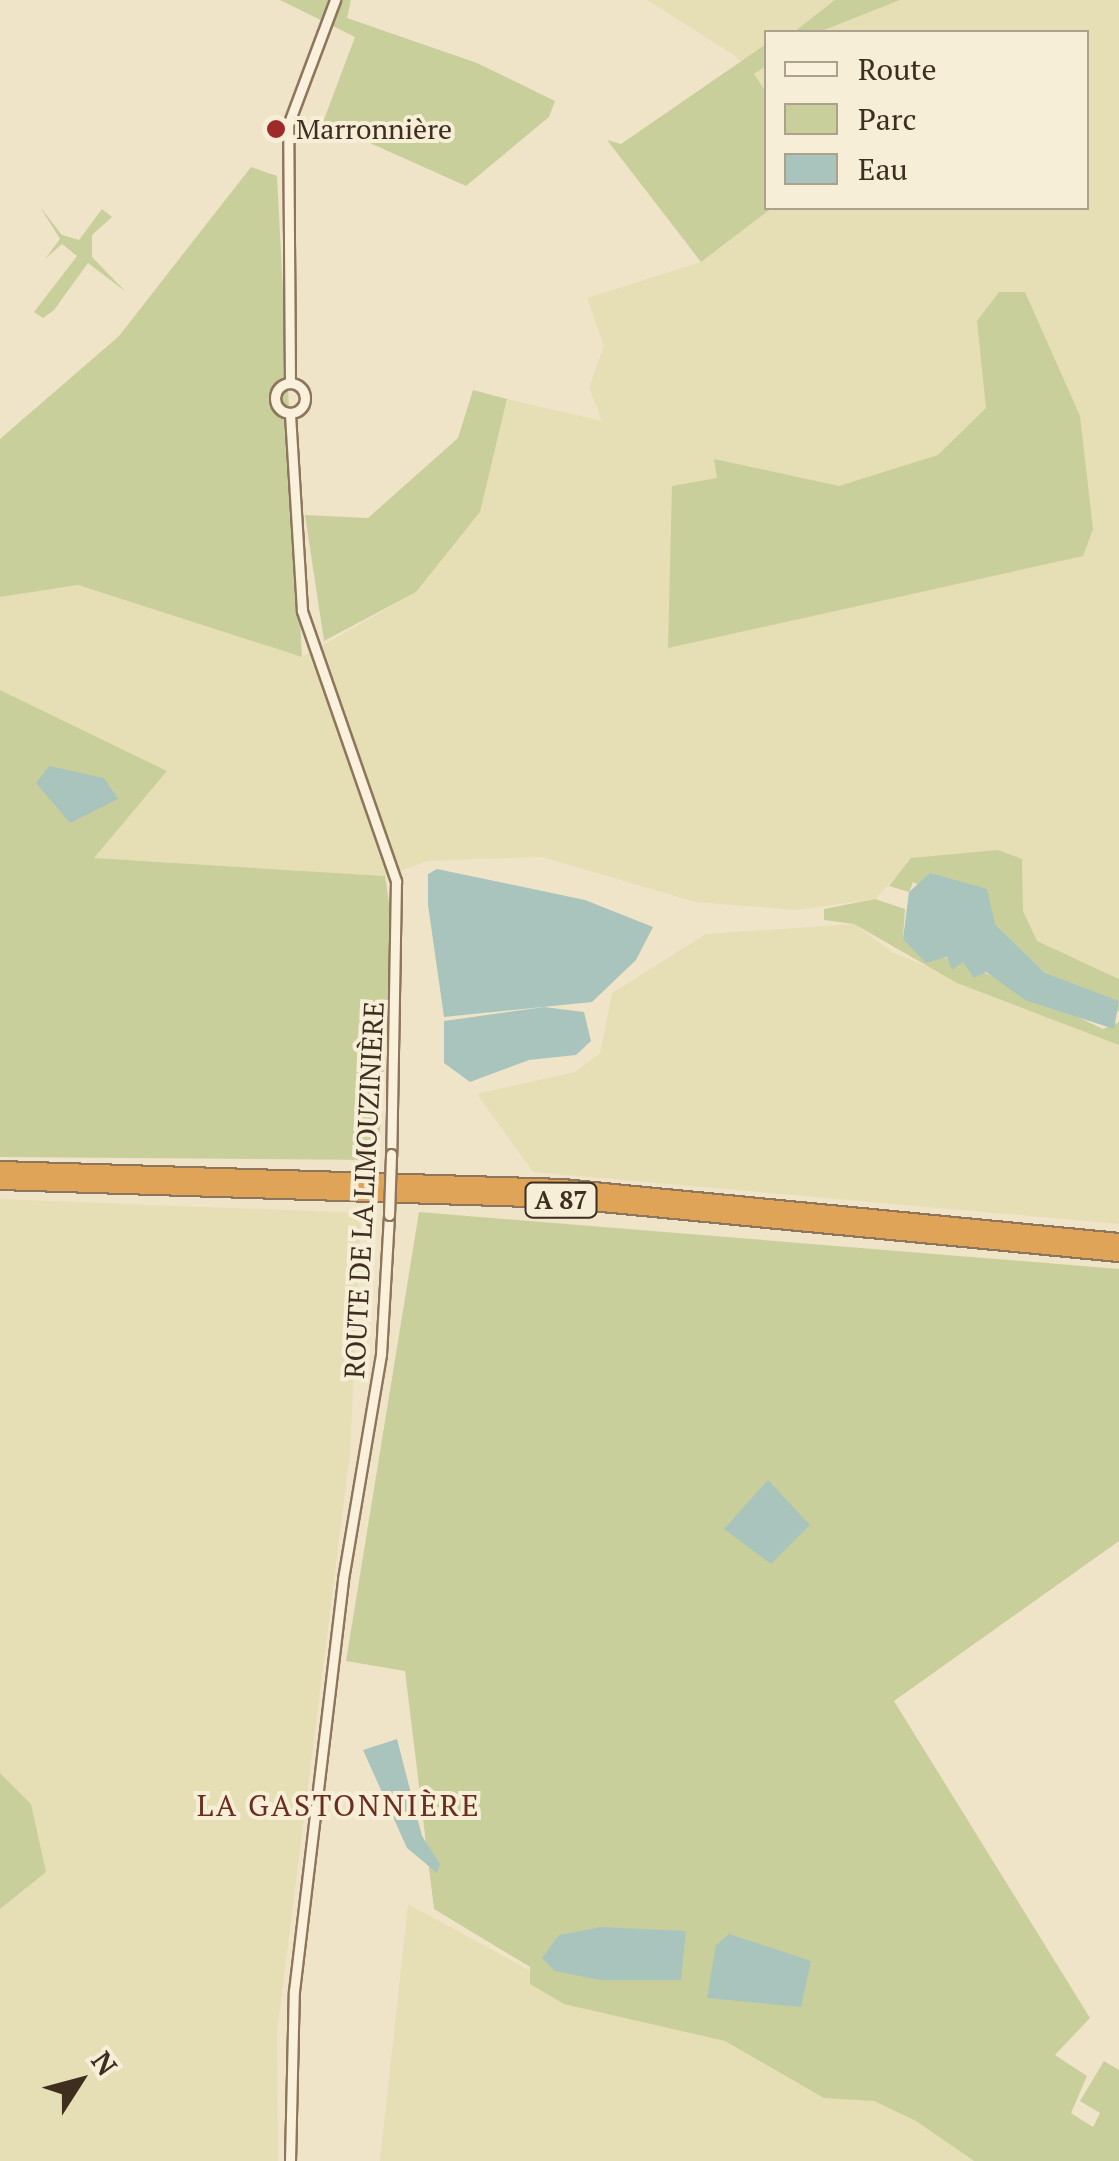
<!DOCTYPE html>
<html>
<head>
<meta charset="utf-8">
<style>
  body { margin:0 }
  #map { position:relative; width:1119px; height:2161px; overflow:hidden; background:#f0e4c8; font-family:"PT Serif",serif }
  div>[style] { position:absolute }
  .farmland>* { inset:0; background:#e6deb5 }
  .green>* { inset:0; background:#c9cf9b }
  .water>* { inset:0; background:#a9c4bc }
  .roads { filter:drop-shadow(2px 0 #8d765c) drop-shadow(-2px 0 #8d765c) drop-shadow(0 2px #8d765c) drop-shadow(0 -2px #8d765c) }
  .minor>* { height:9px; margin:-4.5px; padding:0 4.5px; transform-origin:4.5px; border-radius:4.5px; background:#faf1dc }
  .minor>.ring { margin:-4.5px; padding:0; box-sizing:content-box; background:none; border:9px solid #faf1dc; border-radius:50% }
  .highway>* { height:14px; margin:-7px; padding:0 7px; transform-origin:7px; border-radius:7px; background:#e0a458 }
  .bridges { filter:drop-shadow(2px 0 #8d765c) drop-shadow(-2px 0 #8d765c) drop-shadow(0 2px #8d765c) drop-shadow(0 -2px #8d765c) }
  .minor-bridge>* { height:9px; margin:-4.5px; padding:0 4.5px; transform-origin:4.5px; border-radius:4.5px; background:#faf1dc }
  .dots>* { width:28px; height:28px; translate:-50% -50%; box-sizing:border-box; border:5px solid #f7eed8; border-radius:50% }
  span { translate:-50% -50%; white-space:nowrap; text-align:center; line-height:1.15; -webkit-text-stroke:8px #f7eed8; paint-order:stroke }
  .shield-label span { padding:2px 8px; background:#f7eed8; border:2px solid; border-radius:8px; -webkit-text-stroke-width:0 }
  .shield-label { font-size:25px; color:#3d2e20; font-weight:700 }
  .poi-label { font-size:28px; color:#3d2e20 }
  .left { translate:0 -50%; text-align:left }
  .street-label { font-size:28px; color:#3d2e20 }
  .neighbourhood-label { font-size:30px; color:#6b2e1e; letter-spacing:2.5px }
  .legend { position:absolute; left:764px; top:30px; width:325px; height:180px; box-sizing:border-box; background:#f7eed8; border:2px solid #ada18e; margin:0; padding:12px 18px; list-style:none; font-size:30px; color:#3d2e20 }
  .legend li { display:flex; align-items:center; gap:20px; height:50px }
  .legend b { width:50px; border:2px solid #ada18e }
  .north { position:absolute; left:30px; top:2031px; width:100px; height:100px; -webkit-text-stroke:8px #f7eed8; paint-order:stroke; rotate:54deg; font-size:28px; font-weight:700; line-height:40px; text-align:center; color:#3d2e20 }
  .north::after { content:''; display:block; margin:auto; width:35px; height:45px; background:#3d2e20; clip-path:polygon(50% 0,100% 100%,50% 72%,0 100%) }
</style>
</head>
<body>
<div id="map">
  <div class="farmland">
    <div style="clip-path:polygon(647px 0,1119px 0,1119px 979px,1037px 941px,1023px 911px,1022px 859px,914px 859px,875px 899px,796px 910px,696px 902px,542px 857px,428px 861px,385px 876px,93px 858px,167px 771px,0 690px,0 597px,78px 585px,302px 657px,416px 592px,478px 515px,507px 399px,602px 421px,589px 387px,604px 346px,587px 298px,701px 262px,772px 208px,1086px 208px,1086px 32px,766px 32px,766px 98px,737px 57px)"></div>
    <div style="clip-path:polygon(854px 924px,894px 953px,1119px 1043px,1119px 1224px,533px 1172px,477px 1094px,575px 1072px,600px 1053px,612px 993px,706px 934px)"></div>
    <div style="clip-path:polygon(0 1199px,361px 1213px,350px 1453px,277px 2032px,278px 2161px,0 2161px)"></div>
    <div style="clip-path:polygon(408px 1904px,579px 1997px,768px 2050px,916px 2121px,974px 2161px,380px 2161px)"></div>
  </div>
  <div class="green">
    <div style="clip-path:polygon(280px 0,351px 0,347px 18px,477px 63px,555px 101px,549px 117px,466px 186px,323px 122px,355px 37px)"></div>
    <div style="clip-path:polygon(835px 0,900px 0,819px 32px,794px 32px)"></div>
    <div style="clip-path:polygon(766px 44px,766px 66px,754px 74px,766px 92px,772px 208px,701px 262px,607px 140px,621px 144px)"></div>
    <div style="clip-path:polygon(251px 167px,277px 176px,302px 657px,78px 585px,0 597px,0 439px,119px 336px)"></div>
    <div style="clip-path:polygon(40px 207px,62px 235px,79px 240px,102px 209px,112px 217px,92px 235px,92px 257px,126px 292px,88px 263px,54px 310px,43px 318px,34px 312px,77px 256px,62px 244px,45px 259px,60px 239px)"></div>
    <div style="clip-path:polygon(999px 292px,1025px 292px,1080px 416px,1093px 529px,1083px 556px,668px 648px,672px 486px,717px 478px,714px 459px,839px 486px,938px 455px,986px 408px,977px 321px)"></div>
    <div style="clip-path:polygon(473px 390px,507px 399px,480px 512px,416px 592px,324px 641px,305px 515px,368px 518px,458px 438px)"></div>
    <div style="clip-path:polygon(0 690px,167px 771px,94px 858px,385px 876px,393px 929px,378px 1160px,0 1157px)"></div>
    <div style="clip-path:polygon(998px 850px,1022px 859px,1023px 911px,1037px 941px,1119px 979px,1119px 1012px,1045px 973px,995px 924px,913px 882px,909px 892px,889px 886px,911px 858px)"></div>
    <div style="clip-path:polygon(875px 899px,905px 909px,903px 938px,920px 952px,962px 962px,1103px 1029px,1119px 1022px,1119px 1045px,957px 983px,854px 924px,824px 920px,824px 909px)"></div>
    <div style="clip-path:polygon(419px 1212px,1119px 1269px,1119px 1541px,894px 1701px,1090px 2018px,1055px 2055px,1087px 2076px,1071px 2113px,1093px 2127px,1100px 2113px,1080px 2101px,1104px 2061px,1119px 2070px,1119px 2161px,974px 2161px,916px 2121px,874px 2101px,824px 2098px,725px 2041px,564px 2004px,530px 1984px,530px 1967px,434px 1909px,405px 1671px,346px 1661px)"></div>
    <div style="clip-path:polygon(0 1773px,31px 1804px,46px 1872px,0 1909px)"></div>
  </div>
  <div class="water">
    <div style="clip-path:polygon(49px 766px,104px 778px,118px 799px,70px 823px,36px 783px)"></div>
    <div style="clip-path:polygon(437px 869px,585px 900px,653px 927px,636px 960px,592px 1002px,444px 1017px,428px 905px,428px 874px)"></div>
    <div style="clip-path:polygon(930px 873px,987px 889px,995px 924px,1045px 973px,1119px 1001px,1114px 1029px,1025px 1000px,986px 972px,974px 978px,963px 962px,952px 970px,947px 957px,926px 963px,903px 939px,909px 892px)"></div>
    <div style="clip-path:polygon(544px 1007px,584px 1012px,591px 1041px,576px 1055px,529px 1060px,470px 1082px,444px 1063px,444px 1021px)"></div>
    <div style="clip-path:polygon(768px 1480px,810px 1525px,771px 1564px,724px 1529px)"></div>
    <div style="clip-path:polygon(397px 1739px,422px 1836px,440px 1864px,437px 1873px,407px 1848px,363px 1750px)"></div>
    <div style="clip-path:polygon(601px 1927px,686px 1931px,681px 1980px,599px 1980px,555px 1971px,542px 1958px,559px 1935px)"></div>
    <div style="clip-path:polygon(729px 1934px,811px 1961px,801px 2007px,707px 1998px,716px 1945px)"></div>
  </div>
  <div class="roads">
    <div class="minor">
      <div class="ring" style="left:275px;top:383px;width:21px;height:21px"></div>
      <div style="left:290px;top:383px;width:258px;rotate:-90.4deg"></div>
      <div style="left:288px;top:125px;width:134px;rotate:-69.4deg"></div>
      <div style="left:290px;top:414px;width:197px;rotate:86.5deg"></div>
      <div style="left:302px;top:611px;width:286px;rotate:70.8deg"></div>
      <div style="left:396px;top:881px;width:273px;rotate:91deg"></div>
      <div style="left:290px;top:2161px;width:170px;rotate:-88.7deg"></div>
      <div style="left:294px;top:1991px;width:415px;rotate:-83.2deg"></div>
      <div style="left:343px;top:1579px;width:228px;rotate:-80.4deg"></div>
      <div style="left:381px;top:1354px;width:139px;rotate:-86.7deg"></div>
    </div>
    <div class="highway">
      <div style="left:0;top:1169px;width:562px;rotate:1.83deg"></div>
      <div style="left:562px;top:1187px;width:560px;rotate:5.54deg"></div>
      <div style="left:0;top:1182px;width:561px;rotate:1.84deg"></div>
      <div style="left:561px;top:1200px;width:561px;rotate:5.53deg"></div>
    </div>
  </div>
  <div class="bridges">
    <div class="minor-bridge">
      <div style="left:389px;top:1215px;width:61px;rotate:-88.1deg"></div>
    </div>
  </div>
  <div class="dots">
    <div style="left:276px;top:129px;background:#9e2a2b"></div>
  </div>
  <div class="shield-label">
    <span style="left:561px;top:1200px">A 87</span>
  </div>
  <div class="poi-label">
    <span class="left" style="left:296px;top:129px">Marronnière</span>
  </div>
  <div class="street-label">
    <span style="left:364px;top:1190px;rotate:-87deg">ROUTE DE LA LIMOUZINIÈRE</span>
  </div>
  <div class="neighbourhood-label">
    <span style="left:339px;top:1805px">LA GASTONNIÈRE</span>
  </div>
  <ul class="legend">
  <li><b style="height:12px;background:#faf1dc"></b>Route</li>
  <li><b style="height:28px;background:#c9cf9b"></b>Parc</li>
  <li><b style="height:28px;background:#a9c4bc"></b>Eau</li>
  </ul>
  <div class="north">N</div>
</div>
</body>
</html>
